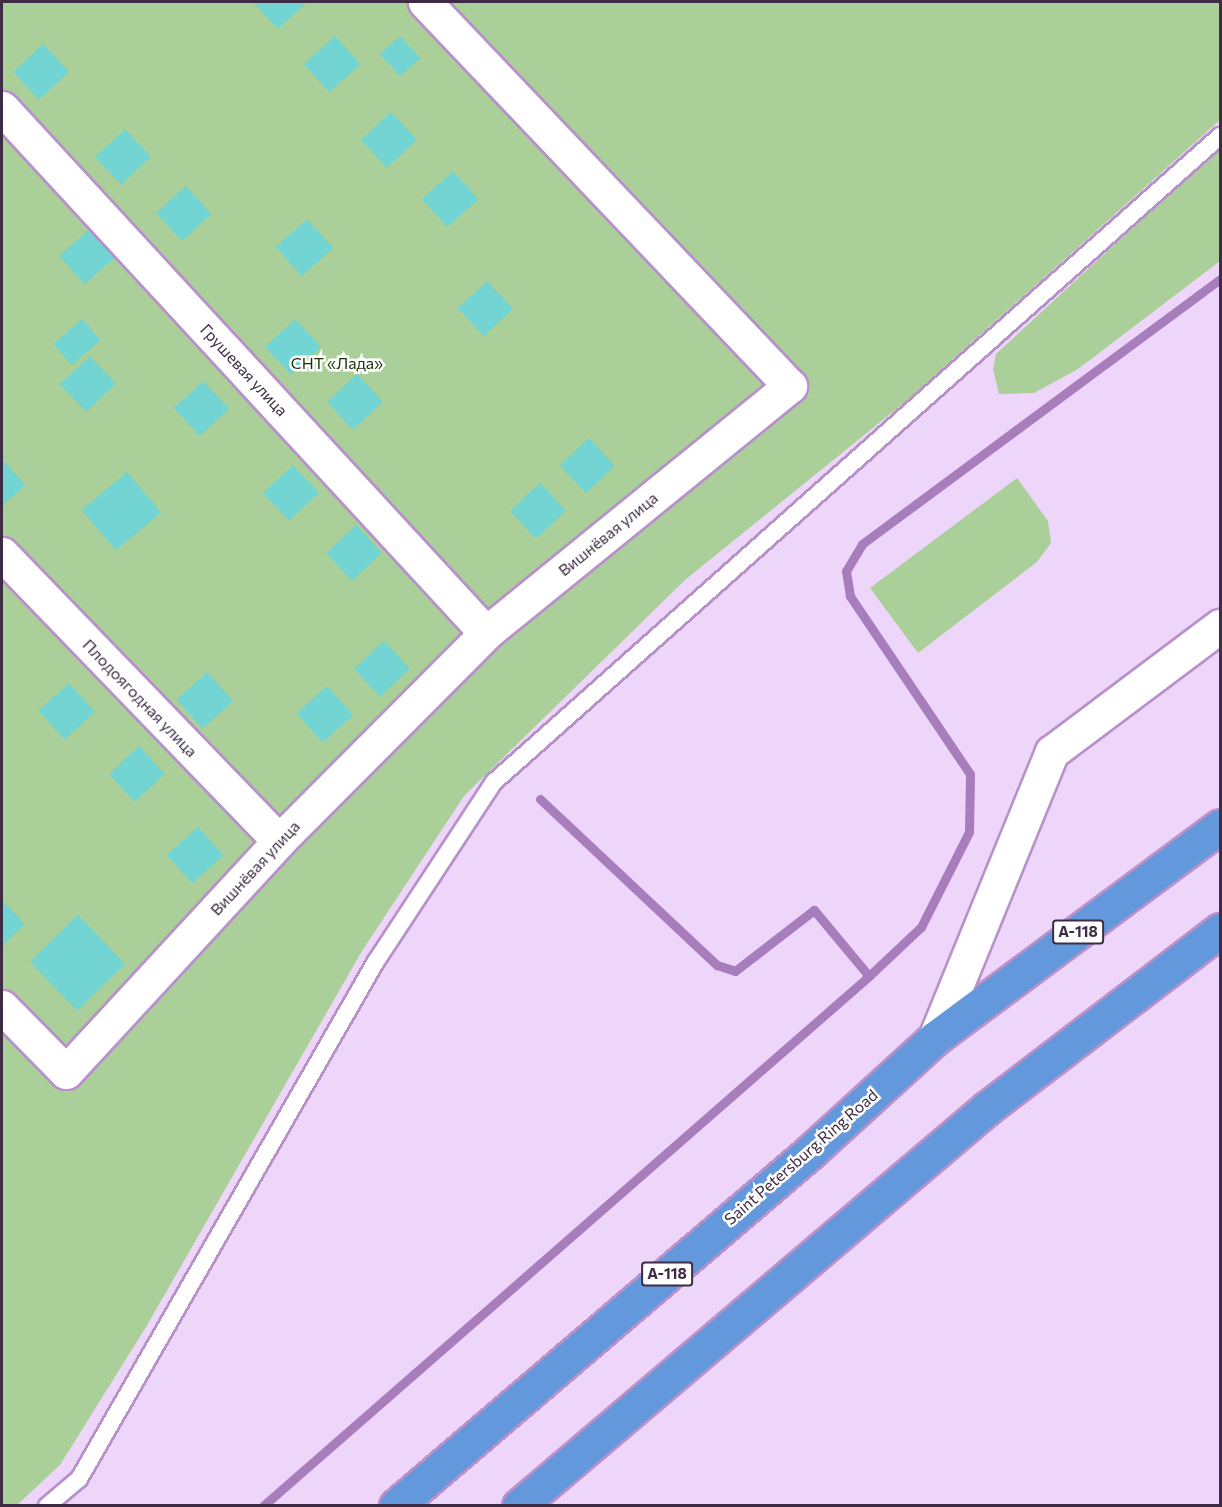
<!DOCTYPE html>
<html>
<head>
<meta charset="utf-8">
<style>
  body { margin:0 }
  #map { position:relative; width:1222px; height:1507px; overflow:hidden; background:#eed6fa; font-family:Commissioner,sans-serif }
  div>[style] { position:absolute }
  .green>* { inset:0; background:#abcf99 }
  .stream>* { height:9px; margin:-4.5px; padding:0 4.5px; transform-origin:4.5px; border-radius:4.5px; background:#a87dbb }
  .building>* { inset:0; background:#72d4d3; transform-origin:0 0 }
  .roads { filter:drop-shadow(2px 0 #b891ca) drop-shadow(-2px 0 #b891ca) drop-shadow(0 2px #b891ca) drop-shadow(0 -2px #b891ca) }
  .service>* { height:16px; margin:-8px; padding:0 8px; transform-origin:8px; border-radius:8px; background:#fff }
  .minor>* { height:33px; margin:-16.5px; padding:0 16.5px; transform-origin:16.5px; border-radius:16.5px; background:#fff }
  .motorway>* { height:33px; margin:-16.5px; padding:0 16.5px; transform-origin:16.5px; border-radius:16.5px; background:#6398dc }
  span { translate:-50% -50%; white-space:nowrap; text-align:center; line-height:1.15; -webkit-text-stroke:5px #fff; paint-order:stroke }
  .shield-label span { padding:2px 4px; background:#fff; border:2px solid; border-radius:4px; -webkit-text-stroke-width:0 }
  .shield-label { font-size:15px; color:#3d2c44; font-weight:700 }
  .park-label { font-size:16px; color:#163102 }
  .street-label { font-size:16px; color:#3d2c44 }
  .frame { position:absolute; inset:0; border:3px solid #3d2c44; pointer-events:none }
</style>
</head>
<body>
<div id="map">
  <div class="green">
    <div style="clip-path:polygon(2px 2px,1220px 2px,1220px 120px,905px 402px,685px 580px,464px 796px,362px 951px,146px 1327px,60px 1465px,17px 1505px,2px 1506px)"></div>
    <div style="clip-path:polygon(1220px 147px,1220px 261px,1078px 369px,1034px 393px,999px 394px,993px 369px,996px 354px)"></div>
    <div style="clip-path:polygon(1017px 478px,1048px 521px,1051px 543px,1037px 562px,918px 653px,870px 588px)"></div>
  </div>
  <div class="stream">
    <div style="left:540px;top:799px;width:243px;rotate:43.2deg"></div>
    <div style="left:717px;top:965px;width:19px;rotate:18deg"></div>
    <div style="left:735px;top:971px;width:100px;rotate:-37.7deg"></div>
    <div style="left:814px;top:910px;width:86px;rotate:50.2deg"></div>
    <div style="left:263px;top:1506px;width:805px;rotate:-41.17deg"></div>
    <div style="left:869px;top:976px;width:71px;rotate:-43.3deg"></div>
    <div style="left:921px;top:927px;width:106px;rotate:-63.2deg"></div>
    <div style="left:969px;top:832px;width:58px;rotate:-89deg"></div>
    <div style="left:970px;top:774px;width:215px;rotate:-124deg"></div>
    <div style="left:850px;top:596px;width:25px;rotate:-99deg"></div>
    <div style="left:846px;top:571px;width:31px;rotate:-59deg"></div>
    <div style="left:862px;top:544px;width:445px;rotate:-36.5deg"></div>
  </div>
  <div class="building">
    <div style="clip-path:polygon(253px 2px,307px 2px,278px 29px)"></div>
    <div style="left:335px;top:36px;width:38px;height:42px;rotate:48deg"></div>
    <div style="left:400px;top:36px;width:30px;height:27px;rotate:48deg"></div>
    <div style="left:43px;top:44px;width:38px;height:41px;rotate:47deg"></div>
    <div style="left:391px;top:112px;width:38px;height:41px;rotate:47deg"></div>
    <div style="left:125px;top:129px;width:38px;height:41px;rotate:47deg"></div>
    <div style="left:453px;top:171px;width:38px;height:42px;rotate:48deg"></div>
    <div style="left:186px;top:186px;width:38px;height:40px;rotate:48deg"></div>
    <div style="left:307px;top:219px;width:39px;height:42px;rotate:48deg"></div>
    <div style="left:91px;top:228px;width:38px;height:42px;rotate:49deg"></div>
    <div style="left:487px;top:281px;width:38px;height:40px;rotate:47deg"></div>
    <div style="left:82px;top:319px;width:28px;height:38px;rotate:49deg"></div>
    <div style="left:295px;top:319px;width:38px;height:41px;rotate:47deg"></div>
    <div style="left:90px;top:356px;width:38px;height:41px;rotate:47deg"></div>
    <div style="left:357px;top:374px;width:38px;height:41px;rotate:47deg"></div>
    <div style="left:203px;top:381px;width:38px;height:40px;rotate:47deg"></div>
    <div style="left:589px;top:438px;width:38px;height:40px;rotate:47deg"></div>
    <div style="clip-path:polygon(2px 459px,25px 485px,2px 506px)"></div>
    <div style="left:293px;top:465px;width:38px;height:41px;rotate:47deg"></div>
    <div style="left:127px;top:472px;width:53px;height:59px;rotate:50deg"></div>
    <div style="left:540px;top:483px;width:38px;height:41px;rotate:47deg"></div>
    <div style="left:356px;top:525px;width:38px;height:41px;rotate:47deg"></div>
    <div style="left:384px;top:641px;width:38px;height:41px;rotate:47deg"></div>
    <div style="left:207px;top:672px;width:39px;height:41px;rotate:48deg"></div>
    <div style="left:69px;top:683px;width:39px;height:41px;rotate:48deg"></div>
    <div style="left:327px;top:686px;width:39px;height:41px;rotate:48deg"></div>
    <div style="left:139px;top:746px;width:38px;height:41px;rotate:47deg"></div>
    <div style="left:198px;top:827px;width:38px;height:42px;rotate:48deg"></div>
    <div style="clip-path:polygon(2px 900px,25px 924px,2px 946px)"></div>
    <div style="left:78px;top:915px;width:68px;height:67px;rotate:46deg"></div>
  </div>
  <div class="roads">
    <div class="service">
      <div style="left:47px;top:1506px;width:42px;rotate:-40.2deg"></div>
      <div style="left:79px;top:1479px;width:595px;rotate:-60.16deg"></div>
      <div style="left:375px;top:963px;width:217px;rotate:-56.7deg"></div>
      <div style="left:494px;top:782px;width:972px;rotate:-41.66deg"></div>
    </div>
    <div class="minor">
      <div style="left:2px;top:108px;width:714px;rotate:47.33deg"></div>
      <div style="left:2px;top:554px;width:399px;rotate:46deg"></div>
      <div style="left:2px;top:1007px;width:91px;rotate:45.4deg"></div>
      <div style="left:66px;top:1072px;width:314px;rotate:-47.3deg"></div>
      <div style="left:279px;top:841px;width:293px;rotate:-45.1deg"></div>
      <div style="left:486px;top:633px;width:392px;rotate:-39.1deg"></div>
      <div style="left:790px;top:386px;width:530px;rotate:-133.55deg"></div>
      <div style="left:935px;top:1038px;width:309px;rotate:-67.8deg"></div>
      <div style="left:1052px;top:752px;width:210px;rotate:-36.9deg"></div>
    </div>
    <div class="motorway">
      <div style="left:396px;top:1506px;width:543px;rotate:-40.52deg"></div>
      <div style="left:809px;top:1153px;width:171px;rotate:-42.4deg"></div>
      <div style="left:935px;top:1038px;width:355px;rotate:-36.6deg"></div>
      <div style="left:519px;top:1506px;width:613px;rotate:-40.37deg"></div>
      <div style="left:986px;top:1109px;width:295px;rotate:-37.4deg"></div>
    </div>
  </div>
  <div class="shield-label">
    <span style="left:1078px;top:932px">А-118</span>
    <span style="left:667px;top:1274px">А-118</span>
  </div>
  <div class="park-label">
    <span style="left:337px;top:363px">СНТ «Лада»</span>
  </div>
  <div class="street-label">
    <span style="left:244px;top:370px;rotate:47deg">Грушевая улица</span>
    <span style="left:608px;top:534px;rotate:-39deg">Вишнёвая улица</span>
    <span style="left:140px;top:698px;rotate:46deg">Плодоягодная улица</span>
    <span style="left:255px;top:868px;rotate:-47deg">Вишнёвая улица</span>
    <span style="left:801px;top:1157px;rotate:-41deg">Saint Petersburg Ring Road</span>
  </div>
  <div class="frame"></div>
</div>
</body>
</html>
